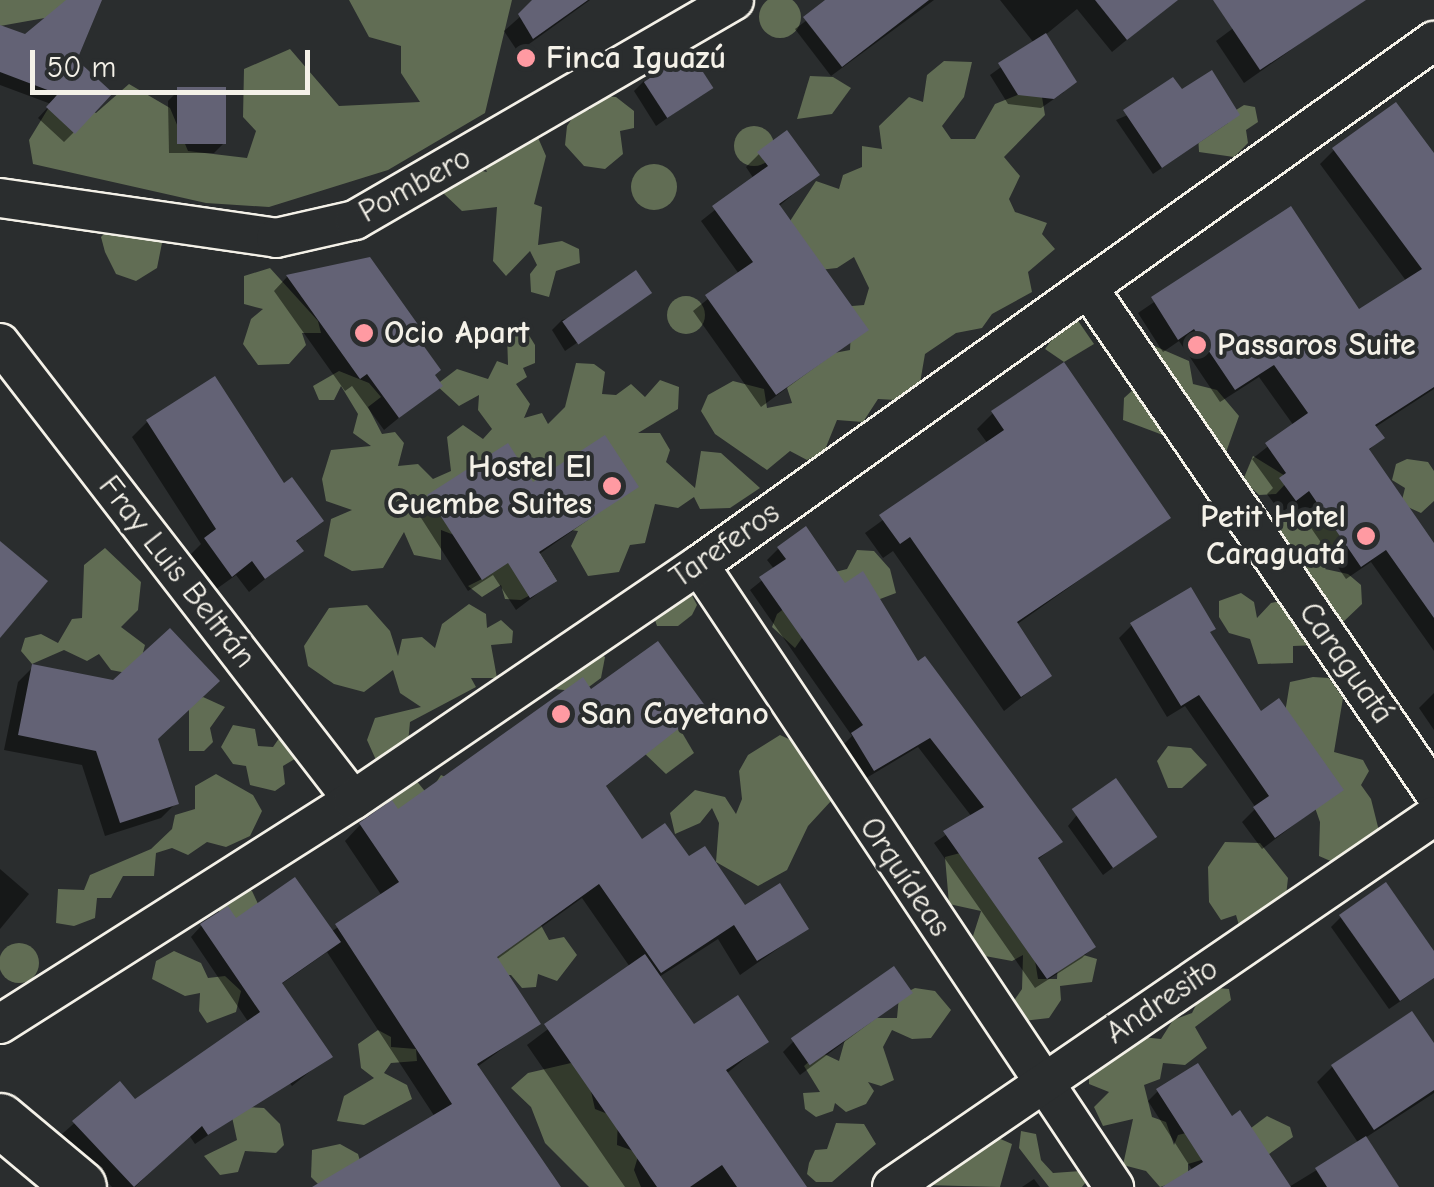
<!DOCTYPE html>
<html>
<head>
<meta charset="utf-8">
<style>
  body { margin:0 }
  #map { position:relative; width:1434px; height:1187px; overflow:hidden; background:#2a2d2e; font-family:"Comic Neue",sans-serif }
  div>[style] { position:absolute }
  .green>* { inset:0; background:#616d54 }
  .round { border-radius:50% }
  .shadow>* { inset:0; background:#0007 }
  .building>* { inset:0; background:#636275; transform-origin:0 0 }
  .roads { filter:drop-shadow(2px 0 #f4f1e8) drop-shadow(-2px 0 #f4f1e8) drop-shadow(0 2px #f4f1e8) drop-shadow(0 -2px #f4f1e8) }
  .minor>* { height:38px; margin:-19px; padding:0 19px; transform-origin:19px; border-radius:19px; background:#2a2d2e }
  .secondary>* { height:52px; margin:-26px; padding:0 26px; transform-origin:26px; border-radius:26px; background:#2a2d2e }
  .dots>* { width:28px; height:28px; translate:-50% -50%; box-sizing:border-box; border:5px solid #2a2d2e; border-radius:50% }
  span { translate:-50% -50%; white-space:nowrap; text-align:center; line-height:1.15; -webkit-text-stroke:8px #2a2d2e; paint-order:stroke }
  .poi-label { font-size:32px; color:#f4f1e8; font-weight:700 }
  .left { translate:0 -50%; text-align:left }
  .right { translate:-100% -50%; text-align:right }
  .street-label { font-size:32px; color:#f4f1e8 }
  .scale { position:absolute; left:30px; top:50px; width:280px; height:45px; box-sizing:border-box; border:5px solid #f4f1e8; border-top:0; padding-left:12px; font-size:30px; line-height:35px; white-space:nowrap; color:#f4f1e8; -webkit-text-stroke:8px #2a2d2e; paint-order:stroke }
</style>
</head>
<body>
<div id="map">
  <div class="green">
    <div class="round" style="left:759px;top:-4px;width:42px;height:42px"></div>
    <div style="clip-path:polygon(0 0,74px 0,56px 16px,0 26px)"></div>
    <div style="clip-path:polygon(349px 0,512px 0,485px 113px,388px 170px,269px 207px,206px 203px,33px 164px,29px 140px,57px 94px,96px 113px,129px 84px,170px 108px,188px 151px,247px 158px,256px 131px,243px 117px,244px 69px,290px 49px,339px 106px,420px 102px,401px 73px,401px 46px,369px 37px)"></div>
    <div style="clip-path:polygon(944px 61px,972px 62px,964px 97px,942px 126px,951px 139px,975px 139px,995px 104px,1025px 92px,1042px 97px,1045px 115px,1004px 157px,1020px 176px,1009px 199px,1015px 212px,1047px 223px,1042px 234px,1055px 249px,1028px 272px,1032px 292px,992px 314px,982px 328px,956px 333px,925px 354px,920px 383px,896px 400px,878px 399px,863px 422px,837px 420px,824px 452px,807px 460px,790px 451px,767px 470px,715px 434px,701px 411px,708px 395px,733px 381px,764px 389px,767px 408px,792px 403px,787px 388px,802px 359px,850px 350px,852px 306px,864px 305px,869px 288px,854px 257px,837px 268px,819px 270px,781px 235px,816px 181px,839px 189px,843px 175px,862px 167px,862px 146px,882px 149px,879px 126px,909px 97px,923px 102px,927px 75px)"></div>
    <div style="clip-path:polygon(810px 76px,833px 77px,851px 88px,832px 114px,797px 119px)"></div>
    <div style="clip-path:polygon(592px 95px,616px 97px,634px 111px,634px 128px,620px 131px,623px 154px,605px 169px,584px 166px,565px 145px,567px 126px,577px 111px,590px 110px)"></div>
    <div style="clip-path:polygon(1244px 105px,1255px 107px,1258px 122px,1246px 130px,1248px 143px,1234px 157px,1199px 152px,1198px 134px)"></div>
    <div class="round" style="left:734px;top:126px;width:40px;height:40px"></div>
    <div style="clip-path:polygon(536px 133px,546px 156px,534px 204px,542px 207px,538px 245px,562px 241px,579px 249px,580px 263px,556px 271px,549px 297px,531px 292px,530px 274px,537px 265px,530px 251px,506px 276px,493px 261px,497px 207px,462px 211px,442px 192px,470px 168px,487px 172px,483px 163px)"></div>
    <div class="round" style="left:631px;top:164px;width:46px;height:46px"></div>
    <div style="clip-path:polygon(115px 222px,163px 238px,157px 268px,136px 281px,116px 274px,105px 252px,101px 237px)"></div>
    <div style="clip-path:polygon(270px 268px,318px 321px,321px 333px,302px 333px,306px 345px,289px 364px,258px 365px,243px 344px,251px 319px,263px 309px,244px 304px,244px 276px)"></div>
    <div class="round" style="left:667px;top:296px;width:38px;height:38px"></div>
    <div style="clip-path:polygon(1072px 312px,1094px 344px,1064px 362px,1045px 349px)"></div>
    <div style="clip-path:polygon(514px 329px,525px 329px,535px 345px,535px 363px,523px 368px,527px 377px,516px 384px,530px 404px,524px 418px,542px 413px,548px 424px,565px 407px,576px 363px,594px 364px,605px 372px,602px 394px,616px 395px,631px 384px,645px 397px,660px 380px,679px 387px,678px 409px,638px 433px,660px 433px,670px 450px,666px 462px,695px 488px,701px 451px,721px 453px,760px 488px,730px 508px,700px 509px,694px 497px,678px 508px,655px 504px,645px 543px,630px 545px,619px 572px,588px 576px,571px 546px,578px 531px,563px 529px,536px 547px,557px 581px,521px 600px,505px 599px,501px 585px,482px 597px,468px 586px,482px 579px,454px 535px,441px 530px,441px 560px,414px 555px,404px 532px,383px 568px,352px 571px,324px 556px,331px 519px,352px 510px,326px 501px,322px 479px,331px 450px,371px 446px,353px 433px,358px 414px,341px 386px,334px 400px,319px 400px,313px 386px,339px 371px,369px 383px,381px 397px,368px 407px,382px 434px,395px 432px,404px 443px,398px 466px,418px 464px,433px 479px,451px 471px,447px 437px,463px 425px,483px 439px,492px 429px,478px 410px,479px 395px,459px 406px,436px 385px,457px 369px,488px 379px,497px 361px,508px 365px,507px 335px)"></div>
    <div style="clip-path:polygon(1152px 345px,1189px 361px,1193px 384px,1217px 390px,1239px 416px,1224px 458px,1123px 420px,1124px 398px,1135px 388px,1121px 376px,1127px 362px)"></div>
    <div style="clip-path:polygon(1253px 456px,1290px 479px,1276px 494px,1259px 495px,1243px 480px)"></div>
    <div style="clip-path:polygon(1407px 459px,1428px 462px,1434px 471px,1434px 501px,1421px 513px,1401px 504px,1405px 488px,1392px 480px,1396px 464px)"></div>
    <div style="clip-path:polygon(1303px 508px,1334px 509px,1349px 543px,1325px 569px,1348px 574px,1361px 585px,1362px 604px,1319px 645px,1293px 646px,1293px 663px,1258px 664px,1250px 639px,1229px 633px,1219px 617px,1219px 601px,1241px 593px,1254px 602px,1257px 618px,1271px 603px,1290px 599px,1266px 548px,1284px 517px)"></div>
    <div style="clip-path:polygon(105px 548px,141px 582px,138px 610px,121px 627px,145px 645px,137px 675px,111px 670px,99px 654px,87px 661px,64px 650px,32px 664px,21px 651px,25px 638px,41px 634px,58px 643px,72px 619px,82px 618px,84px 565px)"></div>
    <div style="clip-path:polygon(857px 550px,874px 551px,890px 569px,896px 593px,811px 625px,795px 648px,772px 627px,777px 614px,831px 573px,847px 569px)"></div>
    <div style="clip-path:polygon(688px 588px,697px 605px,692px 615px,678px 626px,657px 626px,651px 608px)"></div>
    <div style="clip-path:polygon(469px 604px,486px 614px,487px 628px,501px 620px,513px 631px,512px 643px,491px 645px,497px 678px,471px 678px,476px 687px,410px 722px,408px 743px,376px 760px,367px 740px,375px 718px,421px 707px,400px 693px,393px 670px,364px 692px,334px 684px,308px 666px,304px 646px,329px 608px,367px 605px,390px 631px,398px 656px,402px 639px,422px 637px,435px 648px,442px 624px)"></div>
    <div style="clip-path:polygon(582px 644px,605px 657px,601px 678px,582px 692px,555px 689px,555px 669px)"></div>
    <div style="clip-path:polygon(1313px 677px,1329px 678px,1343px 698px,1334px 752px,1363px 760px,1369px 771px,1361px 785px,1371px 799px,1382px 843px,1342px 866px,1319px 856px,1320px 822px,1284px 719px,1290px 682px)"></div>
    <div style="clip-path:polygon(203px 697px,225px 707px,210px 728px,213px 742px,204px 751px,189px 751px,189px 705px)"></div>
    <div style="clip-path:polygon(674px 719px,694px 753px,666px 774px,642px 751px)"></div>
    <div style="clip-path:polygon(233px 725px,255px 729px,258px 746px,273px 747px,282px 734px,303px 754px,283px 766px,285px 784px,275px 791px,250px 785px,246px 766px,233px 764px,221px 747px)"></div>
    <div style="clip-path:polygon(780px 735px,806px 747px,833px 781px,831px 801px,808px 826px,787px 870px,758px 886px,716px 862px,719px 823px,712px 808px,700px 823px,675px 834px,670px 813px,695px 790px,725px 797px,736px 814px,742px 799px,739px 771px,748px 755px)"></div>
    <div style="clip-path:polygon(1168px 746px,1191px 748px,1207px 765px,1182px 788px,1168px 788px,1157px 761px)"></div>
    <div style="clip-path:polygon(216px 774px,253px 795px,262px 811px,250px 836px,226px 847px,207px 842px,188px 855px,172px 848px,156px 853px,154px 876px,123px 876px,111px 898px,97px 898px,95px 918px,74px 926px,56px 923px,58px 889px,84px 890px,90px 875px,151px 849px,172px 829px,175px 815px,195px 809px,195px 786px)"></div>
    <div style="clip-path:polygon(411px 774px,428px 795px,441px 775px,465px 786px,549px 940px,564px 937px,577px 955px,557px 981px,538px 974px,536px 987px,522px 988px,511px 975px,487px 974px,386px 806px,394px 782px)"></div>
    <div style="clip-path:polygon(1225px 842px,1260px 843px,1288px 878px,1286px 896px,1241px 932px,1236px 915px,1221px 920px,1209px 902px,1208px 867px)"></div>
    <div style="clip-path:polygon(964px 852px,1033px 948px,1038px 979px,1057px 979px,1058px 960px,1070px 951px,1097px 959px,1092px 982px,1060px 986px,1061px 1000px,1049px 1018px,1023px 1021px,1013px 1002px,1022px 989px,1023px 955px,1012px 961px,985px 956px,972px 939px,981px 911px,949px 904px,945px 857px)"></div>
    <div style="clip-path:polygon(240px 886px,252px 891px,259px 906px,256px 919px,226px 920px,219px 911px,220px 899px)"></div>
    <div class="round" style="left:-1px;top:943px;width:40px;height:40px"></div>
    <div style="clip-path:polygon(174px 951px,201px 963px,208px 978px,225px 976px,241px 991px,236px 1012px,207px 1023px,199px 1011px,200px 993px,185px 996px,152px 979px,156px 961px)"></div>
    <div style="clip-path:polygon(1205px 987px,1229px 989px,1231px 1000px,1195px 1027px,1207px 1048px,1185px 1065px,1163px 1063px,1160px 1079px,1144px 1085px,1152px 1117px,1166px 1122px,1174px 1145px,1178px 1135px,1198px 1130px,1208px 1158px,1188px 1164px,1188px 1178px,1160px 1187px,1146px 1171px,1123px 1165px,1133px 1119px,1103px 1126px,1094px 1107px,1109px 1092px,1089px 1084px,1089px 1044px,1113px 1034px,1161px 1039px,1173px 1020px,1192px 1013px)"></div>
    <div style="clip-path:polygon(915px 988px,935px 991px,951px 1010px,931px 1038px,912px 1039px,892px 1030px,883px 1047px,894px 1080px,881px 1086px,868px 1082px,874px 1091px,866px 1104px,846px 1112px,835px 1103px,833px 1111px,816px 1117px,805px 1109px,803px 1093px,820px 1092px,804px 1066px,820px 1052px,839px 1061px,851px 1018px,897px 1018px,899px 996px)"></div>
    <div style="clip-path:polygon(378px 1030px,391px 1037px,391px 1047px,416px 1049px,417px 1061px,391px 1063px,384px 1073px,407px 1085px,412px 1099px,364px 1125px,337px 1121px,344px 1096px,374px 1078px,361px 1068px,358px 1044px)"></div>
    <div style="clip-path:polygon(571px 1063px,588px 1078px,595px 1109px,618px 1118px,617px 1145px,639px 1153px,634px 1170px,641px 1187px,589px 1187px,545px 1143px,531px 1107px,511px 1088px,528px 1073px)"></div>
    <div style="clip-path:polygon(246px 1107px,264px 1108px,280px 1124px,284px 1145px,276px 1153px,245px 1151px,238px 1172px,220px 1175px,204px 1156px,237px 1140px,232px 1117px)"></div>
    <div style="clip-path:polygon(1267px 1116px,1290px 1127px,1293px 1137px,1262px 1159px,1251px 1128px)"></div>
    <div style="clip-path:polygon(836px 1123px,864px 1124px,876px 1144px,832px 1182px,816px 1182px,807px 1174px,809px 1163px,815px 1150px,827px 1149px)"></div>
    <div style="clip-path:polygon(1021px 1131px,1036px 1134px,1041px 1160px,1053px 1173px,1081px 1171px,1089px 1178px,1082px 1187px,1049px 1187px,1019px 1148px)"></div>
    <div style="clip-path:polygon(989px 1134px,1012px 1144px,1000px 1187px,924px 1185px)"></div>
    <div style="clip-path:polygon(340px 1144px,358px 1154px,363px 1171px,321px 1187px,311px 1177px,312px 1150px)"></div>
  </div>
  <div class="shadow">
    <div style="clip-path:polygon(69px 0,99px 0,74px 61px,74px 132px,64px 142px,38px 118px,51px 104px,0 85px,0 35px,25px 37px)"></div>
    <div style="clip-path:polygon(539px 0,590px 0,518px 52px,504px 31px)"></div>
    <div style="clip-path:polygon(834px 0,934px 0,831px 76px,795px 29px)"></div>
    <div style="clip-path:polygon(1000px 0,1175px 0,1112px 52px,1077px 9px,1044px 36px,1064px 92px,1041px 108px,1008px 104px,990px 75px,1034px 43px)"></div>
    <div style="clip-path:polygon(1271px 0,1350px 0,1353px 6px,1244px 83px,1216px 41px)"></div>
    <div style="clip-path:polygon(644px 81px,710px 88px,656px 126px,634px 91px)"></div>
    <div style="clip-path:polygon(178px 91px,224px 143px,214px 153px,169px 153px,168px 101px)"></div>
    <div style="clip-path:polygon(1181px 92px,1228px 123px,1153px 174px,1116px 120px)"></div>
    <div style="clip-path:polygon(1334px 150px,1434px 158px,1434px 389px,1374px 428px,1381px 438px,1367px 452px,1434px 547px,1434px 651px,1371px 562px,1346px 579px,1294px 503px,1281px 513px,1267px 494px,1273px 488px,1252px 459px,1294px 426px,1259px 377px,1220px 402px,1179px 341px,1163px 352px,1138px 313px,1291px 209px,1358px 313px,1407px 282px,1320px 164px)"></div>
    <div style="clip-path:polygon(759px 154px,816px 175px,778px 207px,866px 330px,761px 407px,693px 311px,739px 274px,701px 221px,754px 179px,746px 167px)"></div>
    <div style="clip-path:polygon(369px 260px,439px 385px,384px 430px,352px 386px,345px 391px,274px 291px,287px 277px)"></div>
    <div style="clip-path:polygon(649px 293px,565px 351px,552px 330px,562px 320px)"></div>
    <div style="clip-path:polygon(993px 413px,1167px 518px,1016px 625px,1049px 676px,1004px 711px,893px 551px,883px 558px,865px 533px,988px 444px,977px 429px)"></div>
    <div style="clip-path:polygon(147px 422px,283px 487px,321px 521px,295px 543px,301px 550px,249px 592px,236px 575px,215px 590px,190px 555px,201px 544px,132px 437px)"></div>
    <div style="clip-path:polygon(635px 487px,538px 555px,554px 581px,516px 610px,493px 575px,468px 591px,416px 510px,429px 497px)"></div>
    <div style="clip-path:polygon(778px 549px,845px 586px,918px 664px,1060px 842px,1037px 860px,1093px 947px,1082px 958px,1035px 988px,934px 843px,972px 817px,918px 747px,863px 780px,842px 746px,852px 736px,750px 590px,775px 570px,767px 560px)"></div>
    <div style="clip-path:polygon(1132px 625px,1260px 714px,1341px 789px,1262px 849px,1242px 822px,1256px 808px,1185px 706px,1167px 717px,1119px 638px)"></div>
    <div style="clip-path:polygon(33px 667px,155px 739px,176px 803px,161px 818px,105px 836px,82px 765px,4px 750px,18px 682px)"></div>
    <div style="clip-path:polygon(591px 692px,703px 707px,604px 788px,641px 842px,688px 860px,744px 908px,806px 929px,740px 975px,718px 939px,659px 977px,693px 1027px,766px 1041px,726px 1074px,792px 1187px,625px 1187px,527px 1045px,630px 967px,582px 898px,496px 960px,538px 1023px,477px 1067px,558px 1187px,317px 1187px,435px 1117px,327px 952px,280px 985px,329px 1056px,292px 1086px,288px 1081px,195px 1144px,189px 1135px,135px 1187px,112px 1187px,62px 1134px,119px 1084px,135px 1102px,249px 1023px,191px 937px,202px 925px,236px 921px,331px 932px,382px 896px,345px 841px,360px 825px,398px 813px)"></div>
    <div style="clip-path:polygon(1434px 693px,1434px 730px,1419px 708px)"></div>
    <div style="clip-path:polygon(1115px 782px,1154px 837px,1103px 875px,1068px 826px,1088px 801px,1101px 812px,1092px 798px)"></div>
    <div style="clip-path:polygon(0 869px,29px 894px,0 929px)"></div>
    <div style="clip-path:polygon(1341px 917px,1434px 955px,1434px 978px,1389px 1009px,1331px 927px)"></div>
    <div style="clip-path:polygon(910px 993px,800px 1075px,783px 1052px,793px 1042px)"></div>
    <div style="clip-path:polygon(1434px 1048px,1434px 1093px,1365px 1138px,1396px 1187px,1289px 1187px,1359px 1144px,1317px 1082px,1332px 1067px)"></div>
    <div style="clip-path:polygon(1158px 1091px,1231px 1119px,1288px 1187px,1177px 1187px,1193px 1171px,1148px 1101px)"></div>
    <div style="clip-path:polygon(1034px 1179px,1040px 1187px,1022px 1187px)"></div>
  </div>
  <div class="building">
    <div style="clip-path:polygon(66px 0,102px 0,77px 60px,113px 93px,75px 134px,46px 107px,58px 94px,0 72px,0 25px,25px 34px)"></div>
    <div style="clip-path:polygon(532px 0,588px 0,533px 39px,518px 14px)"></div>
    <div style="clip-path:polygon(825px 0,929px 0,842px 67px,803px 17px)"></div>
    <div style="clip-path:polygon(1095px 0,1178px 0,1127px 40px)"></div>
    <div style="clip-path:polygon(1213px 0,1366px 0,1260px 70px)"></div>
    <div style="clip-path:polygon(1046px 33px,1077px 82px,1054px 99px,1018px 95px,998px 63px)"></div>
    <div style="left:690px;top:52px;width:43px;height:55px;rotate:57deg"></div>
    <div style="clip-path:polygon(1212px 70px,1240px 115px,1162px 168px,1123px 110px,1173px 77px,1182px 89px)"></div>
    <div style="left:226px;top:87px;width:57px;height:49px;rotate:90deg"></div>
    <div style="clip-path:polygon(1396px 102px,1434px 153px,1434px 387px,1375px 425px,1385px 438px,1369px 449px,1434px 543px,1434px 618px,1386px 550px,1361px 567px,1309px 491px,1296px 501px,1279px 478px,1286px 473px,1265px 443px,1308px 413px,1274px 365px,1235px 390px,1194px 329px,1178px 340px,1151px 297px,1291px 206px,1359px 309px,1422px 269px,1332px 148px)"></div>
    <div style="clip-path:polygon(787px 130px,820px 175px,779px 204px,869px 330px,776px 395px,705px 295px,753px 262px,712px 206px,768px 166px,757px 152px)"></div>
    <div style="clip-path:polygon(370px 257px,424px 333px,418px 338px,441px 370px,435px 375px,443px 386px,399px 418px,367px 374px,360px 379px,286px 275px)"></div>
    <div style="left:636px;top:270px;width:28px;height:90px;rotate:55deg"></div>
    <div style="clip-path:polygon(1064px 362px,1171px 518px,1017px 622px,1052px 676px,1021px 697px,910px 537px,900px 544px,879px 515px,1004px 430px,991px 411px)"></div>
    <div style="clip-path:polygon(215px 376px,284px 483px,292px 477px,324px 521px,296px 541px,304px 551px,265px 579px,252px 561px,232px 577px,204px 538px,216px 529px,146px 420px)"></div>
    <div style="clip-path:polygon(605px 435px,639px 487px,539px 552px,557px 581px,530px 598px,508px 563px,482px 580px,427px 495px,508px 443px,533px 482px)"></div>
    <div style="clip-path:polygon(806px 526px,845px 583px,863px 571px,918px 661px,925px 656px,1063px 842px,1038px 858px,1096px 947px,1047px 979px,943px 831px,984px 807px,930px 738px,874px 771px,851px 733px,863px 725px,759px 577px,786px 559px,777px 547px)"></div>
    <div style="clip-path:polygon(0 541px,48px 581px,0 638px)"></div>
    <div style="clip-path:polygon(1191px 587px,1216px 629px,1210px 632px,1261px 711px,1279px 698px,1344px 790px,1275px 838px,1253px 807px,1269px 796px,1199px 695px,1181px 706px,1130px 623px)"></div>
    <div style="clip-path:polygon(170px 628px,220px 681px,158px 739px,179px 804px,120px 823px,96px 751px,18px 735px,32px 664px,113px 680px)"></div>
    <div style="clip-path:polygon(658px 641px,706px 707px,606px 786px,642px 839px,665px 823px,689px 856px,705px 846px,745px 905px,780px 883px,809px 929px,757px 961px,734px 925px,661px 973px,599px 884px,497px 957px,541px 1024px,477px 1064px,561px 1187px,312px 1187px,452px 1104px,335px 924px,399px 882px,359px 823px,392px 800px,398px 809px,583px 677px,591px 689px)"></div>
    <div style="left:1116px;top:778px;width:72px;height:54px;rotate:55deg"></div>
    <div style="clip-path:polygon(295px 877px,341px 942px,282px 983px,333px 1057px,208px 1135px,202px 1126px,134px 1187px,72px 1121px,120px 1081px,135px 1099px,260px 1012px,200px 924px,228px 906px,236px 918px)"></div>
    <div style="clip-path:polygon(1386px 882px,1434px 951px,1434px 978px,1400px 1001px,1339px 915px)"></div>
    <div style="clip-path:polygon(645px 954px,694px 1024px,738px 995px,769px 1042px,726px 1070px,807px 1187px,737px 1187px,722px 1165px,690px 1187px,657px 1187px,544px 1024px)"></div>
    <div style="left:894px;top:966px;width:33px;height:126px;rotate:55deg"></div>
    <div style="clip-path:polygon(1412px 1011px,1434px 1043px,1434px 1090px,1374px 1130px,1331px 1065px)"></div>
    <div style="clip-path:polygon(1198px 1063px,1232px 1116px,1240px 1110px,1291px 1187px,1162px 1187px,1203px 1162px,1156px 1089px)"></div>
    <div style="clip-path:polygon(1366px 1136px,1399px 1187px,1327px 1187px,1315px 1168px)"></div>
  </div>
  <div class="roads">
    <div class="minor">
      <div style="left:0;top:198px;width:279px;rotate:8.2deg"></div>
      <div style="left:276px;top:238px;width:81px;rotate:-12.8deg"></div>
      <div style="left:355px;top:220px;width:438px;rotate:-30.1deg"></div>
      <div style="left:1088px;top:288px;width:611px;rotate:55.53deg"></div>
      <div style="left:0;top:343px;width:577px;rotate:52.32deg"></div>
      <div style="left:699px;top:565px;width:748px;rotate:56.29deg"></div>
      <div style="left:0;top:1024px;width:418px;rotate:-32.4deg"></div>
      <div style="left:353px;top:800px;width:418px;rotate:-34.2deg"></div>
      <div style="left:699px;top:565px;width:903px;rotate:-35.49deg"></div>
      <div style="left:892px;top:1187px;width:657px;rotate:-34.39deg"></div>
    </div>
    <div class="secondary">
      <div style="left:0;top:1120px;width:104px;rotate:39.9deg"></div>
    </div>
  </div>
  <div class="dots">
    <div style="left:526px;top:58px;background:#ff9aa2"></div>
    <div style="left:364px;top:333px;background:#ff9aa2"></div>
    <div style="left:1197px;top:345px;background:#ff9aa2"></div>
    <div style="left:612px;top:486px;background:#ff9aa2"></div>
    <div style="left:1366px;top:536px;background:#ff9aa2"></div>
    <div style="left:561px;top:714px;background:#ff9aa2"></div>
  </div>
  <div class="poi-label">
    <span class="left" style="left:546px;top:58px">Finca Iguazú</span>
    <span class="left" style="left:384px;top:333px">Ocio Apart</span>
    <span class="left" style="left:1217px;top:345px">Passaros Suite</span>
    <span class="right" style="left:592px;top:486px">Hostel El<br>Guembe Suites</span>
    <span class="right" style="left:1346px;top:536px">Petit Hotel<br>Caraguatá</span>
    <span class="left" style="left:581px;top:714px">San Cayetano</span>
  </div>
  <div class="street-label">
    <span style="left:415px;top:185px;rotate:-29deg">Pombero</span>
    <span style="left:725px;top:545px;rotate:-35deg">Tareferos</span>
    <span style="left:177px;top:572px;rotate:52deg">Fray Luis Beltrán</span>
    <span style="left:1346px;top:663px;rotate:55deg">Caraguatá</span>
    <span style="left:905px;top:877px;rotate:56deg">Orquídeas</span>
    <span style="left:1162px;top:1001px;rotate:-34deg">Andresito</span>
  </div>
  <div class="scale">50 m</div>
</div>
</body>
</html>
